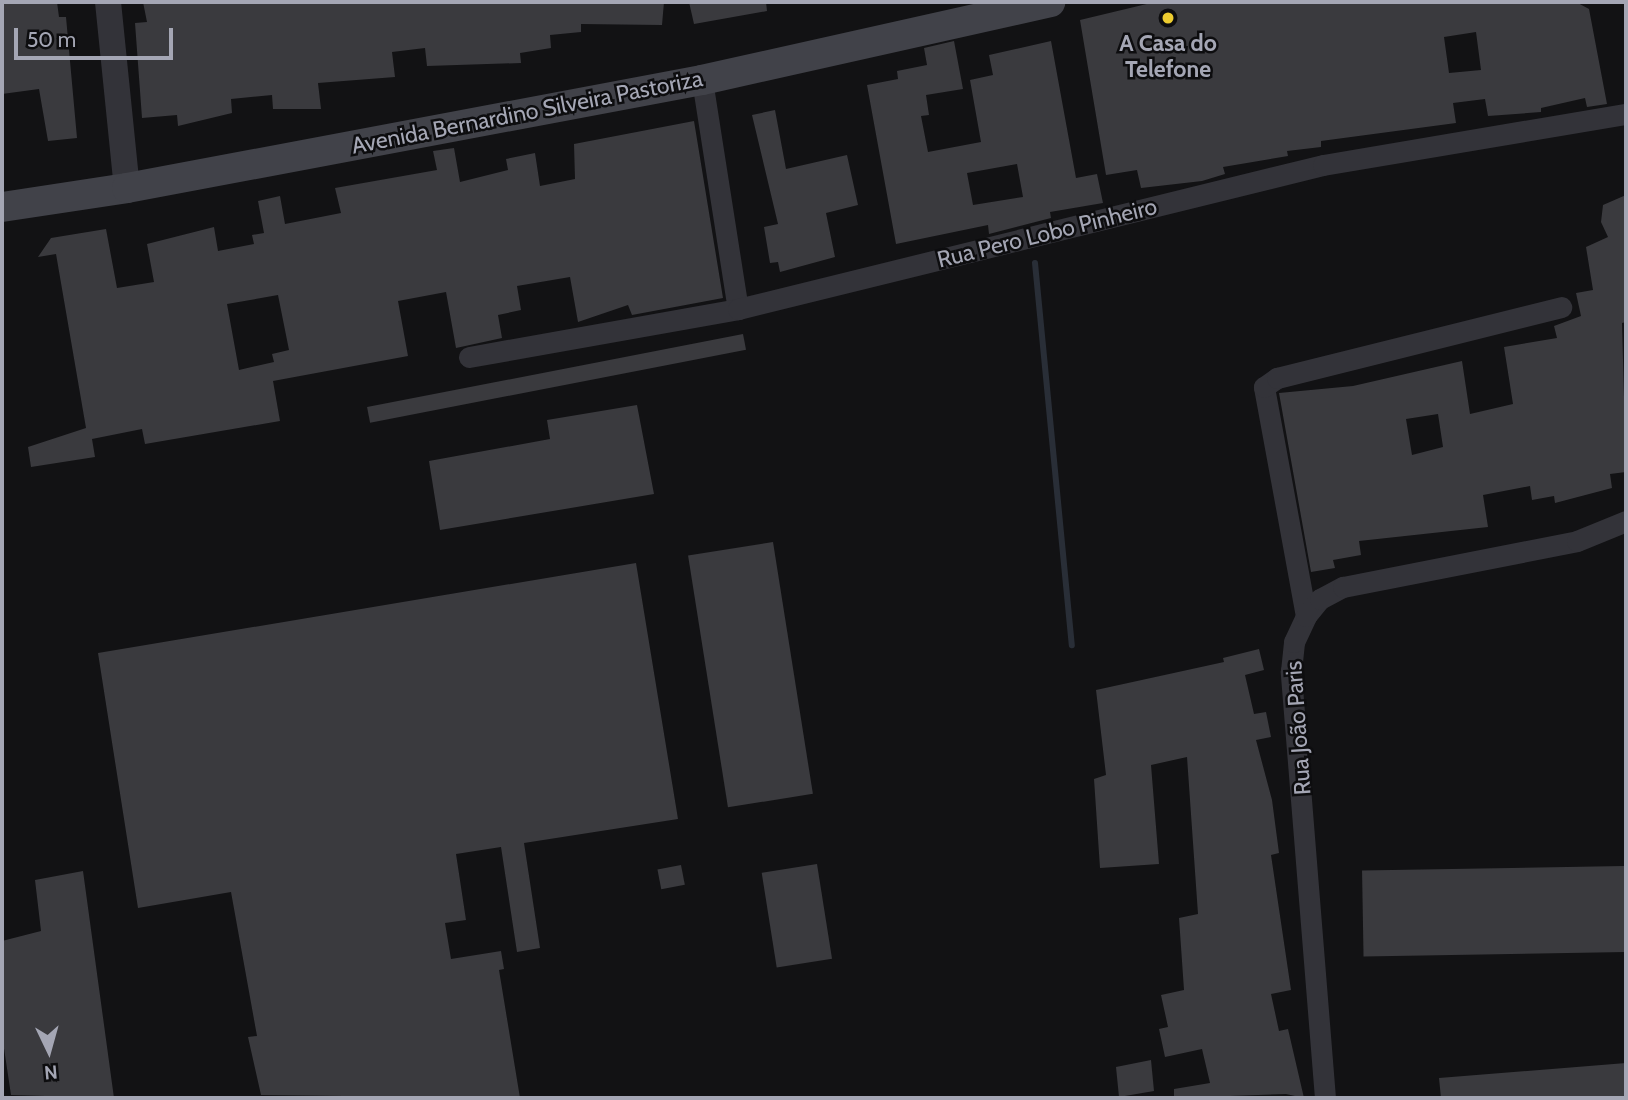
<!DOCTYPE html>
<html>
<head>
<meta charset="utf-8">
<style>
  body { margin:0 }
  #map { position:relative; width:1628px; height:1100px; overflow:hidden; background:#121214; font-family:Cabin,sans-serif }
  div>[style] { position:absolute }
  .stream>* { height:6px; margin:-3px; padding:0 3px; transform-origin:3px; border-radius:3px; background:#292e37 }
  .building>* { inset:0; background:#3a3a3e; transform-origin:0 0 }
  .minor>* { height:21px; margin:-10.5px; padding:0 10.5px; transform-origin:10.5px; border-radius:10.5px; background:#333339 }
  .tertiary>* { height:26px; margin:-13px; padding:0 13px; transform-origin:13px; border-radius:13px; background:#333339 }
  .secondary>* { height:30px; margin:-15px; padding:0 15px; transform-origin:15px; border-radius:15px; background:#414249 }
  .dots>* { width:19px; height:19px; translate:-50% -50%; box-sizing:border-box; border:4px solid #0d0d0f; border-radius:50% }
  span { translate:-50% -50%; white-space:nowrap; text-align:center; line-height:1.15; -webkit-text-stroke:5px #0d0d0f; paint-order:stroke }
  .poi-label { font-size:23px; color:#a4a6b4; font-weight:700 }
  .street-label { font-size:23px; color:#a4a6b4 }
  .frame { position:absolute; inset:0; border:4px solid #a4a6b4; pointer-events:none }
  .north { position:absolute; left:14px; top:1016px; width:70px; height:70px; -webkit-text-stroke:5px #0d0d0f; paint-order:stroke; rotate:175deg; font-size:19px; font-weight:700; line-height:28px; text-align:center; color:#a4a6b4 }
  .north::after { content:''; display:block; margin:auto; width:24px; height:32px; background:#a4a6b4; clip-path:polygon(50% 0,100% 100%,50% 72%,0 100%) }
  .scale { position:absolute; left:14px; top:28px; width:159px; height:32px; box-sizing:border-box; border:4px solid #a4a6b4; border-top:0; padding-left:9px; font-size:21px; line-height:24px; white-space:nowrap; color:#a4a6b4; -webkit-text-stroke:5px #0d0d0f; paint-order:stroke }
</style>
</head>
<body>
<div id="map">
  <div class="stream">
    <div style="left:1035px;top:263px;width:384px;rotate:84.5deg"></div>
  </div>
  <div class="building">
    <div style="clip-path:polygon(2px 2px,57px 2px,59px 17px,66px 17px,77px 138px,48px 141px,39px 89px,2px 94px)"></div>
    <div style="clip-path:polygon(143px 2px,664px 2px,662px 25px,581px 24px,581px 32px,550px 35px,551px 48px,520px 53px,521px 63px,427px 66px,425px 48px,392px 52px,395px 77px,318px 83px,321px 109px,273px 109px,272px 95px,231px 99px,232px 113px,178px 126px,177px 115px,142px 118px,135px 23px,147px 22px)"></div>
    <div style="clip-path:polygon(689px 2px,766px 2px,767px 11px,694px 24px)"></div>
    <div style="clip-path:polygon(evenodd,1155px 2px,1576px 2px,1589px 9px,1607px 104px,1587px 107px,1585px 98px,1541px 108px,1541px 112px,1488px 116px,1485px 99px,1453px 103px,1456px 123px,1321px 141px,1321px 147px,1287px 151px,1288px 156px,1223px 167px,1225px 174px,1202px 181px,1141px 188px,1137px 170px,1106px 175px,1080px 20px,1155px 2px,1476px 32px,1481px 70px,1449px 73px,1444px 37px,1476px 32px)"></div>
    <div style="clip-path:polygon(evenodd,954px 41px,963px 89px,926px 95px,929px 115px,921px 116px,928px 152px,981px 142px,970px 80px,993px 75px,989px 55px,1051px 41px,1076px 178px,1097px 174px,1103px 203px,1050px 212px,1051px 218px,989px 234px,988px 225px,896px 244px,867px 85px,898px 79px,897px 71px,927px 65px,924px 48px,954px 41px,1017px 164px,1023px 197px,973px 205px,967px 173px,1017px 164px)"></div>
    <div style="clip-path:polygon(775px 110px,786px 169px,847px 155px,858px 205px,826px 213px,835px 257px,780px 272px,778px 262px,770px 263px,764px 227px,778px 224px,752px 115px)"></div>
    <div style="clip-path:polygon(evenodd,694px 121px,723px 298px,632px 315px,628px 305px,578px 322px,570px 277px,517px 286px,521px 310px,498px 315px,502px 338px,456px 348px,446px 292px,398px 301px,408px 356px,273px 381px,280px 421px,145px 444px,142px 429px,92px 439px,95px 457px,31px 467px,28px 447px,86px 428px,56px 254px,38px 257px,51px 238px,106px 229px,117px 288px,154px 282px,147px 244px,214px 227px,218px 251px,254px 244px,252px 235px,264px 233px,258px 201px,280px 196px,285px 224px,341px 213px,335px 188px,437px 170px,433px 151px,454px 148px,460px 182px,508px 170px,506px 159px,535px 153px,540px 186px,575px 179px,574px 144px,694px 121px,278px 295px,289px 350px,272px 354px,274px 362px,239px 370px,227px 304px,278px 295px)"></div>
    <div style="clip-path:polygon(evenodd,1626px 195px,1626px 322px,1622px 323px,1626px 472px,1610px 474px,1612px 488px,1555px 503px,1554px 496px,1532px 500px,1530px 486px,1483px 495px,1488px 527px,1359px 541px,1361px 555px,1333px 560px,1335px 568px,1311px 572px,1279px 393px,1353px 386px,1462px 361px,1470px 414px,1513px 404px,1504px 347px,1557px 338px,1554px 326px,1581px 316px,1576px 293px,1593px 290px,1586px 247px,1608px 237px,1601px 222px,1603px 205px,1626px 195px,1438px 414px,1443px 447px,1412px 455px,1406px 419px,1438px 414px)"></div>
    <div style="left:743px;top:334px;width:16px;height:383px;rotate:79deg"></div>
    <div style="clip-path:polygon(637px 405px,654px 494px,440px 530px,429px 461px,550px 439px,547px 420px)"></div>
    <div style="left:773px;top:542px;width:255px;height:86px;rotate:81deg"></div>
    <div style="clip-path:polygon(636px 563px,678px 819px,524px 843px,540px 948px,517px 952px,501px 847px,456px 854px,466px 920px,445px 923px,451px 959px,501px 951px,504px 969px,499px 970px,520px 1098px,261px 1095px,248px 1037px,257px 1036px,231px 892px,138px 908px,98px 653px)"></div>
    <div style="clip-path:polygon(1259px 649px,1264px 670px,1245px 675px,1254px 714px,1266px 712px,1271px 737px,1256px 740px,1272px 800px,1279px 853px,1271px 855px,1291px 990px,1271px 994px,1279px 1031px,1288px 1029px,1304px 1098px,1286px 1094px,1174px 1098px,1174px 1089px,1210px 1083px,1202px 1049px,1165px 1057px,1159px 1029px,1168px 1027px,1161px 995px,1184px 990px,1179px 918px,1198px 914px,1187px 757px,1151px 765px,1159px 864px,1100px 868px,1094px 779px,1106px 775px,1096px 690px,1224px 662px,1223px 658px)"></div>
    <div style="left:817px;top:864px;width:96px;height:56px;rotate:81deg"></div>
    <div style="left:681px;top:865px;width:20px;height:24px;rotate:79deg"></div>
    <div style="left:1624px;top:866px;width:86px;height:262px;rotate:89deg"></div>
    <div style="clip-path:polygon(83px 871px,114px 1098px,11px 1095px,2px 1035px,2px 941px,41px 931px,35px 880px)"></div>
    <div style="clip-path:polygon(1151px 1060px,1154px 1091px,1119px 1097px,1116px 1067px)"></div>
    <div style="clip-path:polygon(1626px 1063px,1626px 1098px,1441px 1098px,1439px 1078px)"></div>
  </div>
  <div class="minor">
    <div style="left:702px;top:80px;width:232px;rotate:81.1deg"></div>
    <div style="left:469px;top:357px;width:273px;rotate:-10.1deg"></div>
    <div style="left:738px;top:309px;width:602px;rotate:-13.83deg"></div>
    <div style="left:1323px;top:165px;width:307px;rotate:-9.6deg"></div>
    <div style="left:1306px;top:616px;width:233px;rotate:-100.4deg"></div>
    <div style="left:1264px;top:387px;width:16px;rotate:-35deg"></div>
    <div style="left:1277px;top:378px;width:293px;rotate:-14deg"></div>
    <div style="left:1325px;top:1098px;width:428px;rotate:-94.6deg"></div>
    <div style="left:1291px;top:671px;width:29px;rotate:-84deg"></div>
    <div style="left:1294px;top:642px;width:29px;rotate:-65deg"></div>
    <div style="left:1306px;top:616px;width:22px;rotate:-51deg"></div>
    <div style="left:1320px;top:599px;width:26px;rotate:-28deg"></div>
    <div style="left:1343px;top:587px;width:238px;rotate:-11.1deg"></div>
    <div style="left:1577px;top:541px;width:53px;rotate:-22.2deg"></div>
  </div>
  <div class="tertiary">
    <div style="left:108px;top:2px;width:187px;rotate:84.2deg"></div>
  </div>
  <div class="secondary">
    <div style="left:2px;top:207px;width:126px;rotate:-8.6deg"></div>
    <div style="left:127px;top:188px;width:585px;rotate:-10.64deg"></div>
    <div style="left:702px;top:80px;width:357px;rotate:-12.6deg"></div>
  </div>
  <div class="dots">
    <div style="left:1168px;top:18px;background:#edcc30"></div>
  </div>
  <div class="poi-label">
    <span style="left:1168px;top:56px">A Casa do<br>Telefone</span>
  </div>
  <div class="street-label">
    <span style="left:527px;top:112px;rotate:-11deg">Avenida Bernardino Silveira Pastoriza</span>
    <span style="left:1047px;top:233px;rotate:-14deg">Rua Pero Lobo Pinheiro</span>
    <span style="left:1298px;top:728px;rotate:-94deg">Rua João Paris</span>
  </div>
  <div class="frame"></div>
  <div class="north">N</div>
  <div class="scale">50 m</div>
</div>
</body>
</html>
